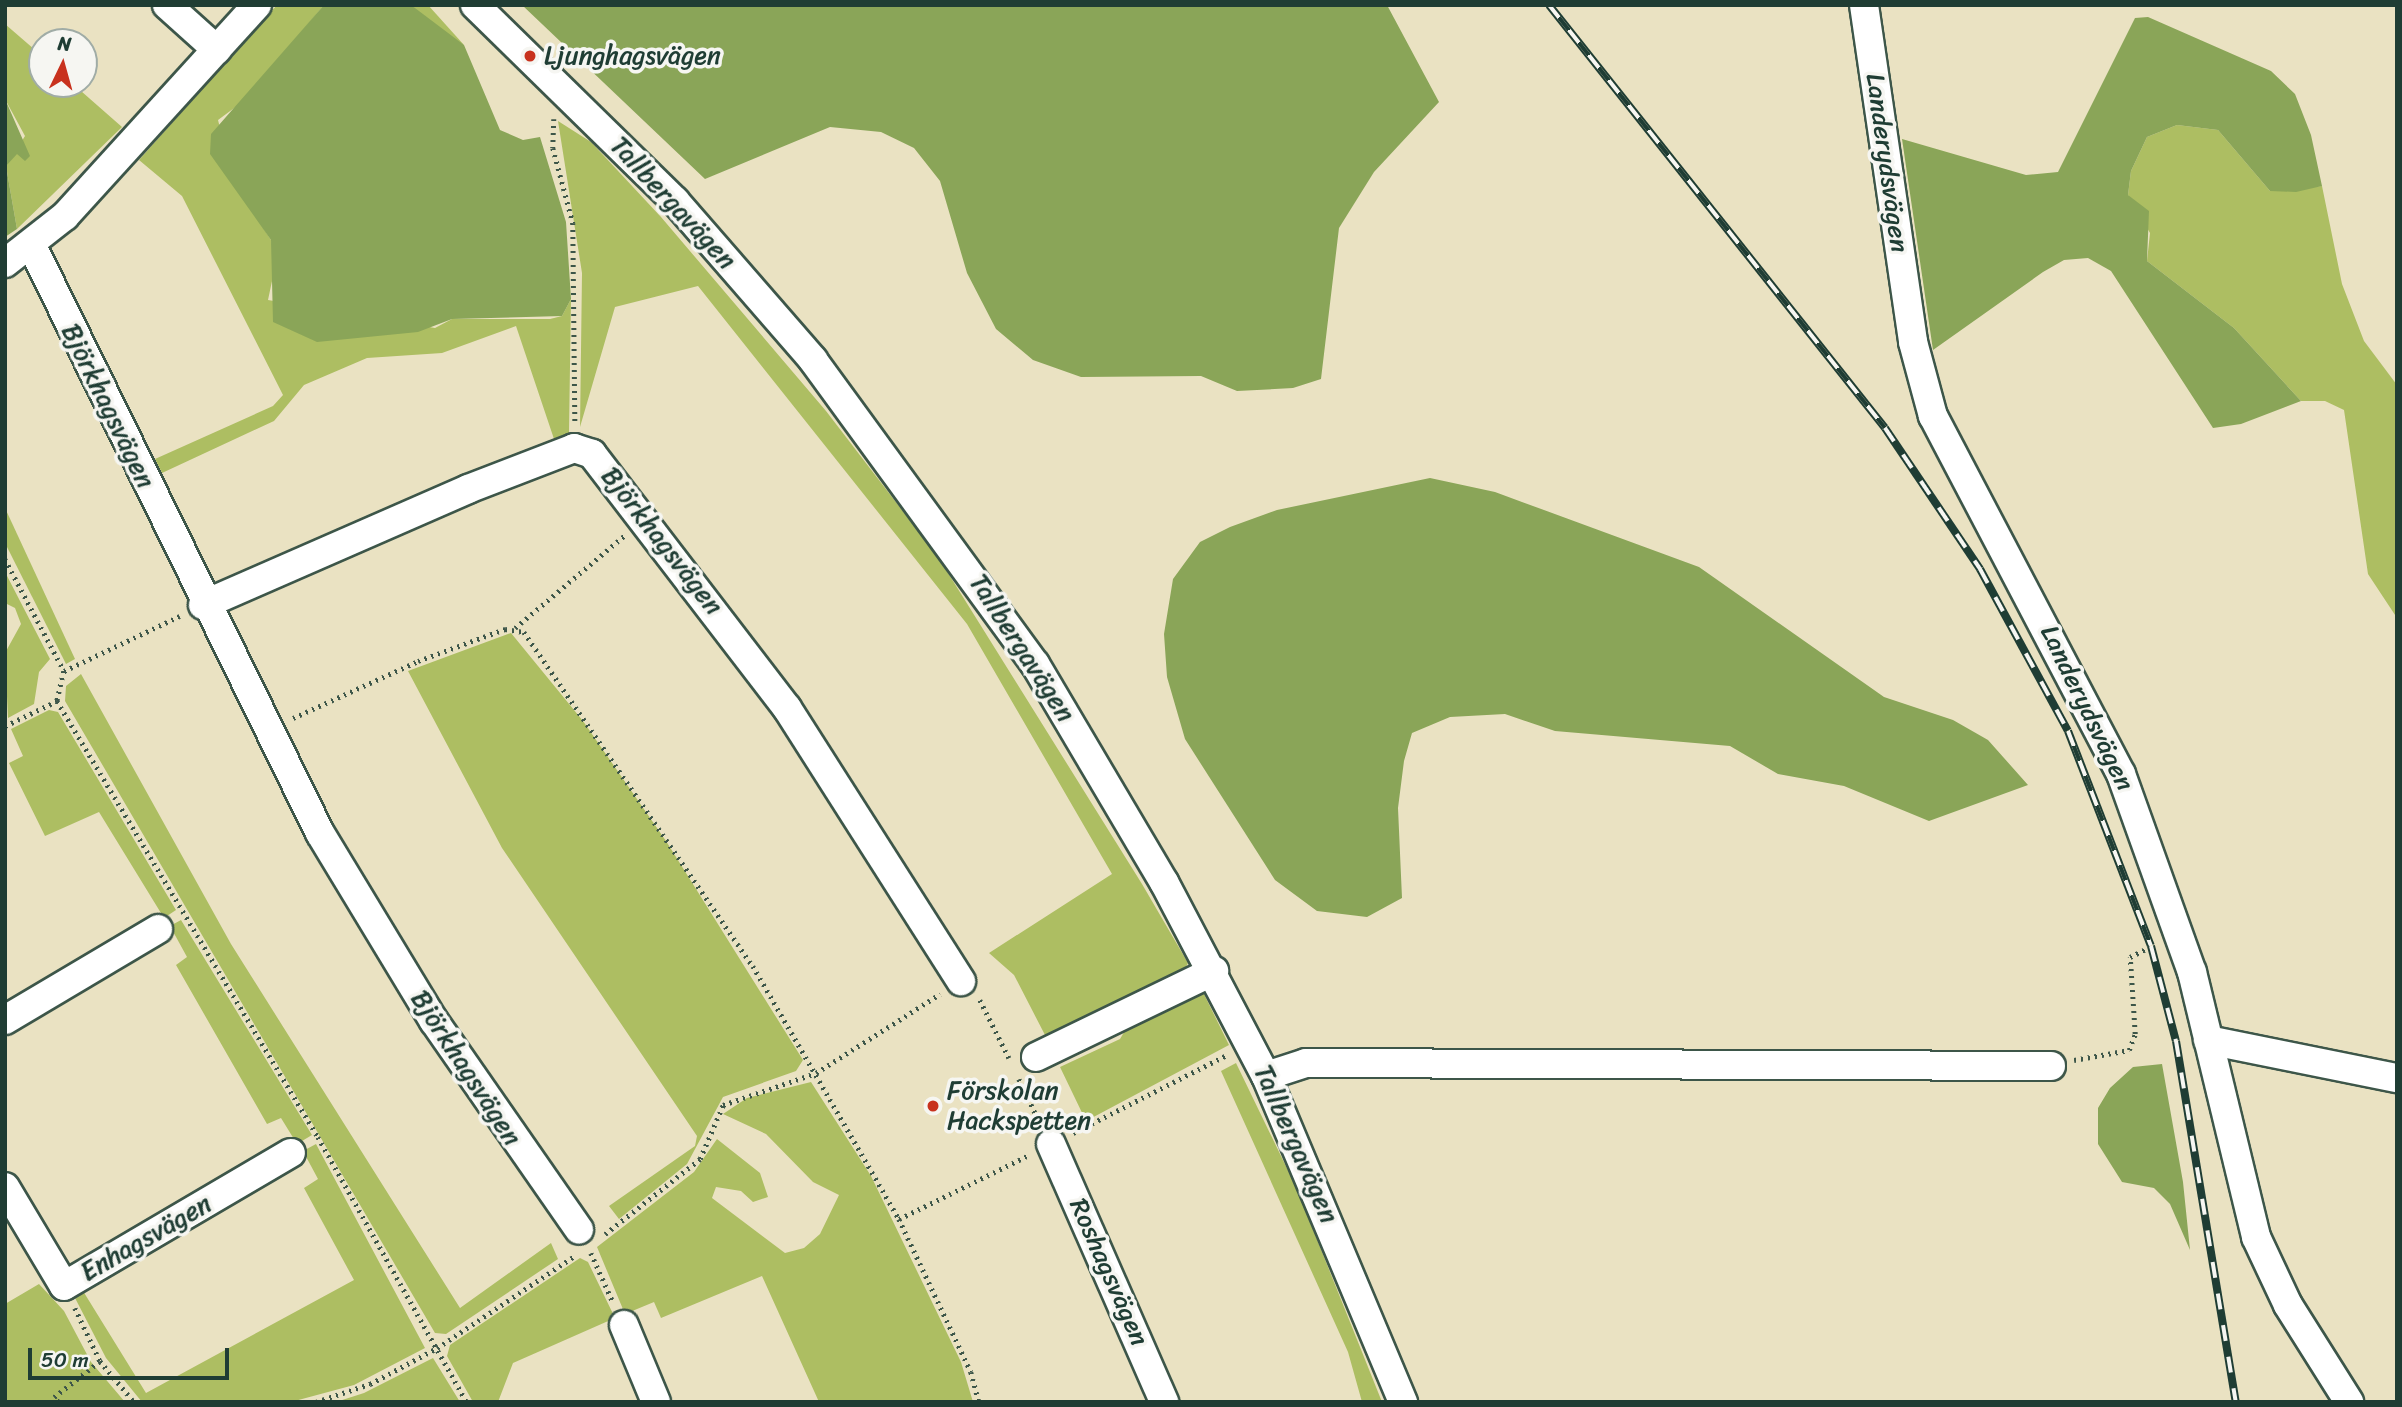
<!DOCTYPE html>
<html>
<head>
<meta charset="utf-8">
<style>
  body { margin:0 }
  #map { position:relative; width:2402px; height:1407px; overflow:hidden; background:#eae2c2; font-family:Sriracha,sans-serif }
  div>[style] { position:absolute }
  .green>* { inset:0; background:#adbe62 }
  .forest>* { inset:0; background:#8aa558 }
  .path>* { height:4.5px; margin-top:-2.25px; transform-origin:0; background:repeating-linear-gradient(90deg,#3d5649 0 2px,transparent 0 7px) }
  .roads { filter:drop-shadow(2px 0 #3d5649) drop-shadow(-2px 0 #3d5649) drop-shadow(0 2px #3d5649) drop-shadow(0 -2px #3d5649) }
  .minor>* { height:28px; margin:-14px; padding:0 14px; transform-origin:14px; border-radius:14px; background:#fff }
  .rail>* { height:8px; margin-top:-4px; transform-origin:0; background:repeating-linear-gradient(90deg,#f6f6f2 0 16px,#1f3d34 0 32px); box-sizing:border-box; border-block:2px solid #1f3d34 }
  .dots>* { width:19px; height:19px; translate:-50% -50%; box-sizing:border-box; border:4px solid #f6f6f2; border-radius:50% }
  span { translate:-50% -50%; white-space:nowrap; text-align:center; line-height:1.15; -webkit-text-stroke:7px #f6f6f2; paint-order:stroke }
  .poi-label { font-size:26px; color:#1f3d34 }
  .left { translate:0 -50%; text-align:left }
  .street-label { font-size:26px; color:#1f3d34 }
  .frame { position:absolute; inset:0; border:7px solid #1f3d34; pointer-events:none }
  .north { position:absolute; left:28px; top:28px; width:70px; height:70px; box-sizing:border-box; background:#f6f6f2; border:2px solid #a0aca6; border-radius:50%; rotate:5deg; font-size:19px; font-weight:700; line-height:28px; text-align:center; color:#1f3d34 }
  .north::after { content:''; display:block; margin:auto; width:24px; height:32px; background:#c8321e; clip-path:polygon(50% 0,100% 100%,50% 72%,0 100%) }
  .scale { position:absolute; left:28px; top:1348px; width:201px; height:32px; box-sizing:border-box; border:4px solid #1f3d34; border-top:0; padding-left:9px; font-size:21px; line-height:24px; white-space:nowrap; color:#1f3d34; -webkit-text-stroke:5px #f6f6f2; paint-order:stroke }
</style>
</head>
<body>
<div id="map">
  <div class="green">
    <div style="clip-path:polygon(277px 5px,324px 5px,245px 100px,218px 120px,234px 183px,271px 240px,276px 262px,268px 300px,435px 328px,452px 319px,550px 319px,562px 316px,571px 299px,569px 433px,554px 439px,516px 326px,442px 353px,367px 358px,304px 385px,274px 421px,162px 473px,155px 459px,273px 406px,283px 395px,182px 196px,139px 160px)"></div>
    <div style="clip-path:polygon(411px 5px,428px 5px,464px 45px,440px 32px)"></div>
    <div style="clip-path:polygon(5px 24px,42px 56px,42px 84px,73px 84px,122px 127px,17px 229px,6px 166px,25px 136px,5px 99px)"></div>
    <div style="clip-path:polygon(558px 121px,591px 142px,661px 217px,826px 411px,938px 557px,1142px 884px,1188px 963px,1182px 975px,1045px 1035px,1014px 975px,989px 953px,1112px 874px,967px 624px,698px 286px,615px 307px,580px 427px,582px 273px)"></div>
    <div style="clip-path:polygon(2177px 125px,2218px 130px,2270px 191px,2322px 186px,2342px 284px,2364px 341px,2397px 385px,2397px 618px,2368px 574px,2344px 410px,2325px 401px,2301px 401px,2234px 328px,2147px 261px,2150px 233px,2128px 195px,2131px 171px,2147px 137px)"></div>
    <div style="clip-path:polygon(5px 508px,75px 659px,66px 664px,5px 543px)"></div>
    <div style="clip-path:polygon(5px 572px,50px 659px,39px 672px,34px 704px,8px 718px,5px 653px,21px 624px,15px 608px,5px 603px)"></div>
    <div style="clip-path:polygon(511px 633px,583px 721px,666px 841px,803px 1060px,796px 1071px,723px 1097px,687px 1164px,619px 1219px,609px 1206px,695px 1146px,697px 1136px,502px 848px,408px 671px)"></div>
    <div style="clip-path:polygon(81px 674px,231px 944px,460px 1308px,551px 1243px,558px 1259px,446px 1334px,435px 1333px,65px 701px,66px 686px)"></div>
    <div style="clip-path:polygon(49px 710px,58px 712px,176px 910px,164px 918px,99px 812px,45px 836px,9px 763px,23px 756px,11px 729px)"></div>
    <div style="clip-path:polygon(181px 920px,312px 1135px,297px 1144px,281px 1118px,267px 1124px,176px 965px,187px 957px,170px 926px)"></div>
    <div style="clip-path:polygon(1195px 992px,1203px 992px,1229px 1045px,1086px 1121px,1060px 1067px,1120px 1039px,1130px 1022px)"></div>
    <div style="clip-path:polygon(1236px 1063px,1296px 1187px,1382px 1402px,1362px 1402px,1348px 1352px,1221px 1071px)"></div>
    <div style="clip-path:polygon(811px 1082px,871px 1176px,961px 1362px,973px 1402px,819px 1402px,762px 1276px,661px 1318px,654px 1302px,625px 1314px,597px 1247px,694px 1172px,717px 1139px,760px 1173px,768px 1197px,753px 1202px,741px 1191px,716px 1187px,712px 1198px,785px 1253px,804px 1248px,820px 1234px,839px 1195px,813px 1182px,766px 1134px,723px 1114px,747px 1098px)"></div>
    <div style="clip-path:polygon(316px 1144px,425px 1348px,354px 1385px,291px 1402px,142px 1402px,106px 1358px,74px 1296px,83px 1291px,146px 1393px,354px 1280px,304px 1188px,318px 1179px,303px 1151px)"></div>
    <div style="clip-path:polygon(580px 1258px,588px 1262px,615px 1318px,513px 1363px,498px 1402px,473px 1402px,447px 1356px,450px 1345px)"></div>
    <div style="clip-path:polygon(39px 1284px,64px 1311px,91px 1362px,125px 1402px,5px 1402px,5px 1304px)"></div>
    <div style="clip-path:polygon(433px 1358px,460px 1402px,336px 1402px,364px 1393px)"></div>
  </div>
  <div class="forest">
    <div style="clip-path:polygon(324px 5px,411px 5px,464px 45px,500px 130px,523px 140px,540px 137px,566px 222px,571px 299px,562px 316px,452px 319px,418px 332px,317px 342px,273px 322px,271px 240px,210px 154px,211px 134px)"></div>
    <div style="clip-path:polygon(522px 5px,1387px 5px,1439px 102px,1374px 172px,1339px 228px,1321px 379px,1293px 388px,1237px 391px,1201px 376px,1081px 377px,1033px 360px,996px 329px,967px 273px,940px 181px,914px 148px,881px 132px,830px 127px,705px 179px)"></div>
    <div style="clip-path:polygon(2148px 17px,2271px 71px,2295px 94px,2311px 135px,2322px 186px,2296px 192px,2270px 191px,2218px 130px,2177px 125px,2147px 137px,2131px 171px,2128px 195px,2149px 211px,2147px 261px,2234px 328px,2301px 401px,2241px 424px,2213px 428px,2111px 271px,2088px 258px,2064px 260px,2043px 272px,1933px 350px,1902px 139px,2026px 175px,2058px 172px,2135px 18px)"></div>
    <div style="clip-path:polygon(5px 99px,30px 156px,25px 161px,17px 154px,6px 166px,17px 229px,5px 237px)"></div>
    <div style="clip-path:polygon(1430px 478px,1495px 492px,1699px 567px,1884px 697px,1953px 720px,1988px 740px,2028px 785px,1929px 821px,1844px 786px,1778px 774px,1730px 746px,1555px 731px,1505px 714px,1450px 717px,1412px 733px,1404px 761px,1398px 808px,1402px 898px,1367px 917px,1317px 911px,1275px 880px,1185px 739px,1167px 677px,1164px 634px,1173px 579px,1200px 542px,1230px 527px,1277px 510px)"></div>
    <div style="clip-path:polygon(2162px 1064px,2183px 1182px,2190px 1250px,2170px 1204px,2154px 1188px,2122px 1182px,2098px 1144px,2098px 1108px,2110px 1088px,2133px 1067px)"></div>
  </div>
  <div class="path">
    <div style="left:554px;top:119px;width:29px;rotate:92deg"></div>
    <div style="left:553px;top:148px;width:78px;rotate:75.1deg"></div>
    <div style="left:573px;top:223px;width:199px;rotate:89.4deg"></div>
    <div style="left:5px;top:559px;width:127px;rotate:62.2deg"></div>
    <div style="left:64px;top:671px;width:31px;rotate:103deg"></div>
    <div style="left:57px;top:701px;width:508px;rotate:59.09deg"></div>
    <div style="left:318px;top:1137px;width:304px;rotate:60.7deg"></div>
    <div style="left:515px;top:628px;width:143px;rotate:-40.2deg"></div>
    <div style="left:64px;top:671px;width:128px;rotate:-25.4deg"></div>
    <div style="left:293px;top:718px;width:137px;rotate:-24.5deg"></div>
    <div style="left:418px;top:661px;width:93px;rotate:-20.2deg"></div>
    <div style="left:505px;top:629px;width:19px;rotate:9deg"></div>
    <div style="left:524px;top:632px;width:405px;rotate:55.6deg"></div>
    <div style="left:753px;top:966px;width:292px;rotate:60deg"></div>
    <div style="left:899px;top:1219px;width:169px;rotate:64.8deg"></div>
    <div style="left:971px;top:1372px;width:31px;rotate:75deg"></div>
    <div style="left:5px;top:726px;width:58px;rotate:-25.7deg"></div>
    <div style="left:980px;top:1000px;width:65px;rotate:63.4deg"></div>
    <div style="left:2074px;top:1060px;width:56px;rotate:-10.3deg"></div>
    <div style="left:2129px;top:1050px;width:17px;rotate:-69deg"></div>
    <div style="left:2135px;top:1034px;width:77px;rotate:-93.7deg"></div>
    <div style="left:2130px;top:957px;width:27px;rotate:-27deg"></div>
    <div style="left:1019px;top:1079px;width:47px;rotate:64.5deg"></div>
    <div style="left:1073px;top:1133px;width:173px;rotate:-26.9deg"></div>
    <div style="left:899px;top:1219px;width:143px;rotate:-26.2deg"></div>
    <div style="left:605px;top:1234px;width:121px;rotate:-38.3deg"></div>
    <div style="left:700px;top:1159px;width:59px;rotate:-66.9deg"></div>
    <div style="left:723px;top:1105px;width:98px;rotate:-19deg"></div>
    <div style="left:816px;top:1073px;width:147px;rotate:-32.5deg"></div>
    <div style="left:591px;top:1253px;width:54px;rotate:65.8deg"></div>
    <div style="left:75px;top:1308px;width:59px;rotate:64.7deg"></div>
    <div style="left:100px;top:1361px;width:53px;rotate:50.3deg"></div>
    <div style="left:58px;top:1402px;width:6px;rotate:-129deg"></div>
    <div style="left:54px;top:1397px;width:58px;rotate:-38deg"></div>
    <div style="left:316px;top:1402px;width:57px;rotate:-18.4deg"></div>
    <div style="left:370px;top:1384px;width:76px;rotate:-28.2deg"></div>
    <div style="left:437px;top:1348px;width:164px;rotate:-33.8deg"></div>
  </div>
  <div class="roads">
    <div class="minor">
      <div style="left:167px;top:5px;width:67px;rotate:42deg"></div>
      <div style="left:475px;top:5px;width:280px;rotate:44.4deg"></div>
      <div style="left:675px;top:201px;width:211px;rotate:49deg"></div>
      <div style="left:813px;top:360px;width:376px;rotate:53.9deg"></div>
      <div style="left:1035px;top:664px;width:253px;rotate:59.4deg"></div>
      <div style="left:1164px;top:882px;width:219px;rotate:62.3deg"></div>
      <div style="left:1266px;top:1076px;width:354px;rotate:67.2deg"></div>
      <div style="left:1864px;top:5px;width:341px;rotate:81.7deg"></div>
      <div style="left:1913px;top:342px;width:77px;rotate:74.9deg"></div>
      <div style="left:1933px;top:416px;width:404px;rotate:62.3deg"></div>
      <div style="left:2121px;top:774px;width:210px;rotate:70.3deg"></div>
      <div style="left:2192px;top:972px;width:273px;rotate:76.4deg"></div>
      <div style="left:2256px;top:1237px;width:75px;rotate:64.8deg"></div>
      <div style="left:2288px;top:1305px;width:115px;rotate:57.8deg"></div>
      <div style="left:32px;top:246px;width:654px;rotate:63.87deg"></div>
      <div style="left:320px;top:833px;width:220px;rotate:58.8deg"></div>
      <div style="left:434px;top:1021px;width:254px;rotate:55.2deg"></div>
      <div style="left:5px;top:263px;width:76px;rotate:-38.1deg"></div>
      <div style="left:65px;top:216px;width:285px;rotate:-47.7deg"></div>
      <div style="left:203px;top:605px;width:289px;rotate:-23.6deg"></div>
      <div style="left:468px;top:489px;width:114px;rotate:-21.1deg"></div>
      <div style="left:574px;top:448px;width:19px;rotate:18deg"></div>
      <div style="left:592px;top:454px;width:320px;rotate:52.5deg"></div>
      <div style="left:787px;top:708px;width:324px;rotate:57.5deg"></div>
      <div style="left:5px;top:1020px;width:178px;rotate:-30.7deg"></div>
      <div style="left:2208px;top:1040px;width:193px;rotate:11.4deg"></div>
      <div style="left:1036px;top:1057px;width:198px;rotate:-25.8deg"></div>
      <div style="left:1266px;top:1076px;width:42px;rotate:-18deg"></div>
      <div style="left:1306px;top:1063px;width:745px;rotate:0.23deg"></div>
      <div style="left:1051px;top:1144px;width:282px;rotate:66.3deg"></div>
      <div style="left:5px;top:1187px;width:115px;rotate:59.2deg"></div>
      <div style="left:64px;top:1286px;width:263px;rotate:-30.4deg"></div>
      <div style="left:624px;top:1325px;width:83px;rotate:67.4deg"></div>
    </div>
  </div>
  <div class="rail">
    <div style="left:1549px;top:5px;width:540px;rotate:51.54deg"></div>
    <div style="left:1885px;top:428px;width:170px;rotate:56deg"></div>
    <div style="left:1980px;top:569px;width:184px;rotate:61.5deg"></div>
    <div style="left:2068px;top:731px;width:230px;rotate:68.9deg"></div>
    <div style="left:2151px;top:946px;width:98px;rotate:75.3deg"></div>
    <div style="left:2176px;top:1041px;width:366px;rotate:80.6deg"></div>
  </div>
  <div class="dots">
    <div style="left:530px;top:56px;background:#c8321e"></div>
    <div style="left:933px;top:1106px;background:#c8321e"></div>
  </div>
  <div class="poi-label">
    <span class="left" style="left:544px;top:56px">Ljunghagsvägen</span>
    <span class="left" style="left:947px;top:1106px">Förskolan<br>Hackspetten</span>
  </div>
  <div class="street-label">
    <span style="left:1887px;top:163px;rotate:82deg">Landerydsvägen</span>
    <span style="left:673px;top:203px;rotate:47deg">Tallbergavägen</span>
    <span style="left:108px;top:406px;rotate:64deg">Björkhagsvägen</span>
    <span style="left:662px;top:541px;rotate:52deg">Björkhagsvägen</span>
    <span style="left:1022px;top:648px;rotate:57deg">Tallbergavägen</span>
    <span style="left:2087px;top:708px;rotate:64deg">Landerydsvägen</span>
    <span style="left:466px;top:1068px;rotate:57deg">Björkhagsvägen</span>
    <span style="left:1296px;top:1144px;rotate:66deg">Tallbergavägen</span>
    <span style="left:146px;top:1238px;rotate:-30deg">Enhagsvägen</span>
    <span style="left:1109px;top:1272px;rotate:66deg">Roshagsvägen</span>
  </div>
  <div class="frame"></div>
  <div class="north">N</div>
  <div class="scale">50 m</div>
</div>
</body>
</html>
